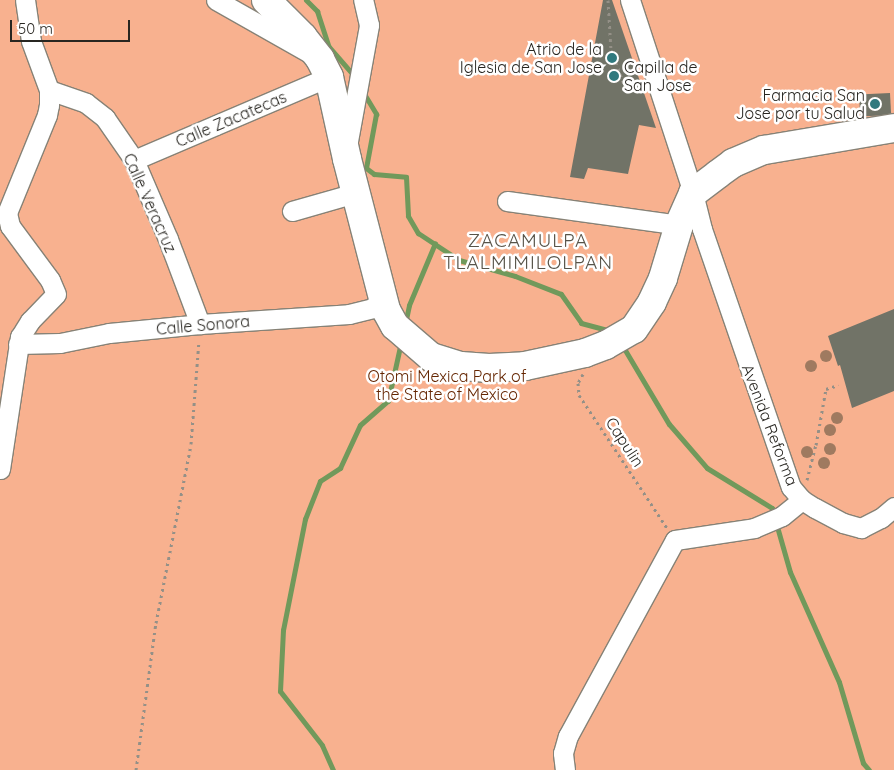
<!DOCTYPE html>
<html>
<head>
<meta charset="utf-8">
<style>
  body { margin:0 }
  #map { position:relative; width:894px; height:770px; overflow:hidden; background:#e8e3d6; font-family:Quicksand,sans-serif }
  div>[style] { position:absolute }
  .green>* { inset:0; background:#f8b18f; transform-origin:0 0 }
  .stream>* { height:5px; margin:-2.5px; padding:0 2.5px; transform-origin:2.5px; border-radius:2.5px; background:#71995b }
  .building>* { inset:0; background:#717367; transform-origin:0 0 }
  .path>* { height:3px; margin-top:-1.5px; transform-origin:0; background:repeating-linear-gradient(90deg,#949087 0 2.5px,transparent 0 6.5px) }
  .roads { filter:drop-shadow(1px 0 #878276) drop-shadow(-1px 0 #878276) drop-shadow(0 1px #878276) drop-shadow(0 -1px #878276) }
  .minor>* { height:19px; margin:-9.5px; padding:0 9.5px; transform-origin:9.5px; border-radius:9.5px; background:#fff }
  .secondary>* { height:28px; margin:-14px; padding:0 14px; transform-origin:14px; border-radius:14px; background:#fff }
  .trees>* { width:12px; height:12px; margin:-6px; border-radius:50%; background:#9f7a60 }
  .dots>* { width:14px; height:14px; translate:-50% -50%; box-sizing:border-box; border:2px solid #fff; border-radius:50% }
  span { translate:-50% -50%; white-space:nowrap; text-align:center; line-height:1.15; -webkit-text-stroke:5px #fff; paint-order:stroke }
  .poi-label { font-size:16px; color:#282621 }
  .right { translate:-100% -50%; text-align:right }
  .left { translate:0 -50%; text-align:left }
  .street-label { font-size:16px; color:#282621 }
  .park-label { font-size:16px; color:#642500 }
  .quarter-label { font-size:19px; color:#585449; letter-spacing:1px }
  .scale { position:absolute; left:10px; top:20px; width:120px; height:22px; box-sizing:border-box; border:2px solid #282621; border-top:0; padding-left:6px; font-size:15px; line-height:18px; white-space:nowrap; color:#282621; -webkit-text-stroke:4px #fff; paint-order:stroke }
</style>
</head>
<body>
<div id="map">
  <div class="green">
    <div style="left:0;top:0;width:894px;height:770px"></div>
  </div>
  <div class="stream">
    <div style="left:306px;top:0;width:16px;rotate:45deg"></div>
    <div style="left:317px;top:11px;width:38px;rotate:72deg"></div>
    <div style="left:329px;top:47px;width:38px;rotate:49deg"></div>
    <div style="left:363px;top:92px;width:26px;rotate:59deg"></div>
    <div style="left:376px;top:114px;width:55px;rotate:100.5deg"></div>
    <div style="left:366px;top:168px;width:10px;rotate:37deg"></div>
    <div style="left:374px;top:174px;width:32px;rotate:5deg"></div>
    <div style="left:406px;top:177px;width:39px;rotate:87deg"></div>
    <div style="left:408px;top:216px;width:20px;rotate:60deg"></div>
    <div style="left:418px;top:233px;width:49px;rotate:33.4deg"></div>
    <div style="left:459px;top:260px;width:58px;rotate:15.9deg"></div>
    <div style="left:515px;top:276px;width:49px;rotate:21.4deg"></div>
    <div style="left:561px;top:294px;width:35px;rotate:55deg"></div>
    <div style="left:581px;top:323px;width:31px;rotate:15deg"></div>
    <div style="left:405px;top:324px;width:19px;rotate:-78deg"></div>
    <div style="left:409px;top:305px;width:67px;rotate:-67.2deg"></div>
    <div style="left:622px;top:345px;width:92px;rotate:59.3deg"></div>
    <div style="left:669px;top:424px;width:58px;rotate:49.2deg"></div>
    <div style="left:707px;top:468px;width:76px;rotate:31.6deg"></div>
    <div style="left:772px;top:508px;width:7px;rotate:74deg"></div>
    <div style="left:776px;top:523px;width:51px;rotate:74.1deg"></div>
    <div style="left:790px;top:572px;width:120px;rotate:66deg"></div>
    <div style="left:839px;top:682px;width:84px;rotate:73.5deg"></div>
    <div style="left:863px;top:763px;width:9px;rotate:49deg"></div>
    <div style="left:333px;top:770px;width:27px;rotate:-114deg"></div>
    <div style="left:322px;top:745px;width:68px;rotate:-127.9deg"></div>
    <div style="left:280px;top:691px;width:61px;rotate:-87.2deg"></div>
    <div style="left:283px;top:630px;width:113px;rotate:-78.8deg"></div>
    <div style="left:305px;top:519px;width:41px;rotate:-68.5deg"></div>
    <div style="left:320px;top:481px;width:24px;rotate:-33deg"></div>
    <div style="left:340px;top:468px;width:47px;rotate:-65.1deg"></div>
    <div style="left:360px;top:425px;width:37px;rotate:-41deg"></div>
    <div style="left:388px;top:401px;width:60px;rotate:-77.6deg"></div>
  </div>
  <div class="building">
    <div style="clip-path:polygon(603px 0,612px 0,656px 128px,639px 125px,628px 174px,588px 168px,584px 179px,570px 177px)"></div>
    <div style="left:890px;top:93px;width:22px;height:31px;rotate:87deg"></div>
    <div style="clip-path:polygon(894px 309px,894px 391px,852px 408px,840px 365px,838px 366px,828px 336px)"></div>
  </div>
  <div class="path">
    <div style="left:608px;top:0;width:50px;rotate:86.6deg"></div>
    <div style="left:611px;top:50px;width:45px;rotate:69.1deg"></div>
    <div style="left:583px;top:374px;width:10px;rotate:119deg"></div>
    <div style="left:578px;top:383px;width:12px;rotate:85deg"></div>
    <div style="left:579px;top:395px;width:159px;rotate:56.5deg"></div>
    <div style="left:807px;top:480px;width:36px;rotate:-76deg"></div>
    <div style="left:816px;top:445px;width:57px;rotate:-79.9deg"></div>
    <div style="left:826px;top:389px;width:13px;rotate:-18deg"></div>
    <div style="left:136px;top:770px;width:148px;rotate:-82.3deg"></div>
    <div style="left:156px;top:623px;width:182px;rotate:-78.9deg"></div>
    <div style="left:191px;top:444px;width:103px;rotate:-85.6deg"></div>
  </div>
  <div class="roads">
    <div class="minor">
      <div style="left:216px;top:0;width:106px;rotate:29.5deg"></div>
      <div style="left:630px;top:0;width:203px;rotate:71.9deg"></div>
      <div style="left:693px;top:193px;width:37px;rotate:76deg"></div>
      <div style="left:702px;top:229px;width:273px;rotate:71deg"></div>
      <div style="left:791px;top:487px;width:17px;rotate:50deg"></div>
      <div style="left:802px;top:500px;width:15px;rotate:32deg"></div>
      <div style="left:815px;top:508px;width:32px;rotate:28deg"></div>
      <div style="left:843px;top:523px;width:19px;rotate:16deg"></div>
      <div style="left:861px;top:528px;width:22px;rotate:-27deg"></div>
      <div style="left:881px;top:518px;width:17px;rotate:-40deg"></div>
      <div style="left:49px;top:90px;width:39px;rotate:19deg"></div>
      <div style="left:86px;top:103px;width:24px;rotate:38deg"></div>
      <div style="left:105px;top:118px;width:51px;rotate:55.4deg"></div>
      <div style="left:134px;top:160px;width:86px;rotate:66.7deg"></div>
      <div style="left:168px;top:239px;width:91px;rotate:69.4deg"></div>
      <div style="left:348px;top:141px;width:118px;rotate:-79.7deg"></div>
      <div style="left:369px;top:25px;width:26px;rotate:-103deg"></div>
      <div style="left:134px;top:160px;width:212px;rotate:-23.1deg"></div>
      <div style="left:507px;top:201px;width:174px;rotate:7.9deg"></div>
      <div style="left:292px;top:211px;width:66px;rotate:-15.9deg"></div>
      <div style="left:18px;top:344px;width:42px;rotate:-1.4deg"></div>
      <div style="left:60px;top:343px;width:50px;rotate:-11.5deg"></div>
      <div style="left:109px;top:333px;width:91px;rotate:-5.6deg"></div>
      <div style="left:200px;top:324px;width:149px;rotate:-3.8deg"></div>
      <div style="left:349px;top:314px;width:25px;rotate:-14deg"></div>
      <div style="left:373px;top:308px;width:14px;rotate:-51deg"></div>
      <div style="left:0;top:469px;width:134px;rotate:-81.4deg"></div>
      <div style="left:20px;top:337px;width:19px;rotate:-58deg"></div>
      <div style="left:30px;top:321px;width:37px;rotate:-46deg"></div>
      <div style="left:56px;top:294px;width:15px;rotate:-113deg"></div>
      <div style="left:50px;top:280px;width:67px;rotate:-126.5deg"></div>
      <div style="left:10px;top:226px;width:13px;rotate:-103deg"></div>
      <div style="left:7px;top:213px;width:106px;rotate:-67.8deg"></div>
      <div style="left:47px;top:115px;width:10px;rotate:-79deg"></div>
      <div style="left:49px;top:105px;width:15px;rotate:-90deg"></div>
      <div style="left:49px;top:90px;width:52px;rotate:-110.2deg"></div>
      <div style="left:31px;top:41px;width:41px;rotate:-98.3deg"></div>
      <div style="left:565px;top:770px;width:17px;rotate:-97deg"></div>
      <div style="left:563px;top:753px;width:18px;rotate:-74deg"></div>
      <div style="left:568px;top:736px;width:223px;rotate:-61.4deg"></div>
      <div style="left:675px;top:540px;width:80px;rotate:-8.6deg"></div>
      <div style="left:754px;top:528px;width:30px;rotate:-23deg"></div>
      <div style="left:782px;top:516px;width:26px;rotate:-39deg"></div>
    </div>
    <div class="secondary">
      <div style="left:266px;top:0;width:52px;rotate:45deg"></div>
      <div style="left:303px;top:37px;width:28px;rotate:52deg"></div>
      <div style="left:320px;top:59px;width:20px;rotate:63deg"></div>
      <div style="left:329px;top:77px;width:84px;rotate:77.6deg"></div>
      <div style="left:347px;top:159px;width:156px;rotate:75.5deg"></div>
      <div style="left:386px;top:310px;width:18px;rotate:61deg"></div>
      <div style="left:395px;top:326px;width:48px;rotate:40.7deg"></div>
      <div style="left:431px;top:357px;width:31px;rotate:17deg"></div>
      <div style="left:461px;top:366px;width:28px;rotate:4deg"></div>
      <div style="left:489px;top:368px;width:36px;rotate:-3deg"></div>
      <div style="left:525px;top:366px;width:61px;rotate:-12.2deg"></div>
      <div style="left:585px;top:353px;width:22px;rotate:-21deg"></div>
      <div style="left:606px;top:345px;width:32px;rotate:-30deg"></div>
      <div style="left:634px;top:329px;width:32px;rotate:-56deg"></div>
      <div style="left:652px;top:302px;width:26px;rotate:-65deg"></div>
      <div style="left:663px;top:278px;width:55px;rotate:-73.2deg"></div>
      <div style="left:679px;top:225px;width:35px;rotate:-66deg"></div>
      <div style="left:693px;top:193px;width:31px;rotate:-37deg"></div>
      <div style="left:718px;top:174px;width:19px;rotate:-36deg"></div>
      <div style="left:733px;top:163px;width:34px;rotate:-23deg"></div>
      <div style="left:764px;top:150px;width:132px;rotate:-9.6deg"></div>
    </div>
  </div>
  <div class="trees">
    <div style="left:826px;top:356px"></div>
    <div style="left:811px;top:366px"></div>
    <div style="left:837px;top:418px"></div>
    <div style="left:830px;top:430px"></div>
    <div style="left:830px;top:449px"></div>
    <div style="left:807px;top:452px"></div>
    <div style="left:824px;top:463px"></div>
  </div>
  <div class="dots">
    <div style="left:612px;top:58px;background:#30797e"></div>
    <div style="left:614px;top:76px;background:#30797e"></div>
    <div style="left:875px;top:104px;background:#30797e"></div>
  </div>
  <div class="poi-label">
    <span class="right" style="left:602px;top:58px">Atrio de la<br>Iglesia de San Jose</span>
    <span class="left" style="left:624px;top:76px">Capilla de<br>San Jose</span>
    <span class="right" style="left:865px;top:104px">Farmacia San<br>Jose por tu Salud</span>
  </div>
  <div class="street-label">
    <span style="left:231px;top:119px;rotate:-23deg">Calle Zacatecas</span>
    <span style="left:150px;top:203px;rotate:66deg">Calle Veracruz</span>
    <span style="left:203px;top:325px;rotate:-5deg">Calle Sonora</span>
    <span style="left:770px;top:425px;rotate:69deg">Avenida Reforma</span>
    <span style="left:625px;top:442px;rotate:57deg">Capulin</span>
  </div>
  <div class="park-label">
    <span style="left:447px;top:385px">Otomi Mexica Park of<br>the State of Mexico</span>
  </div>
  <div class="quarter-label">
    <span style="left:528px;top:252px">ZACAMULPA<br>TLALMIMILOLPAN</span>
  </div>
  <div class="scale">50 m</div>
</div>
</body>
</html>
